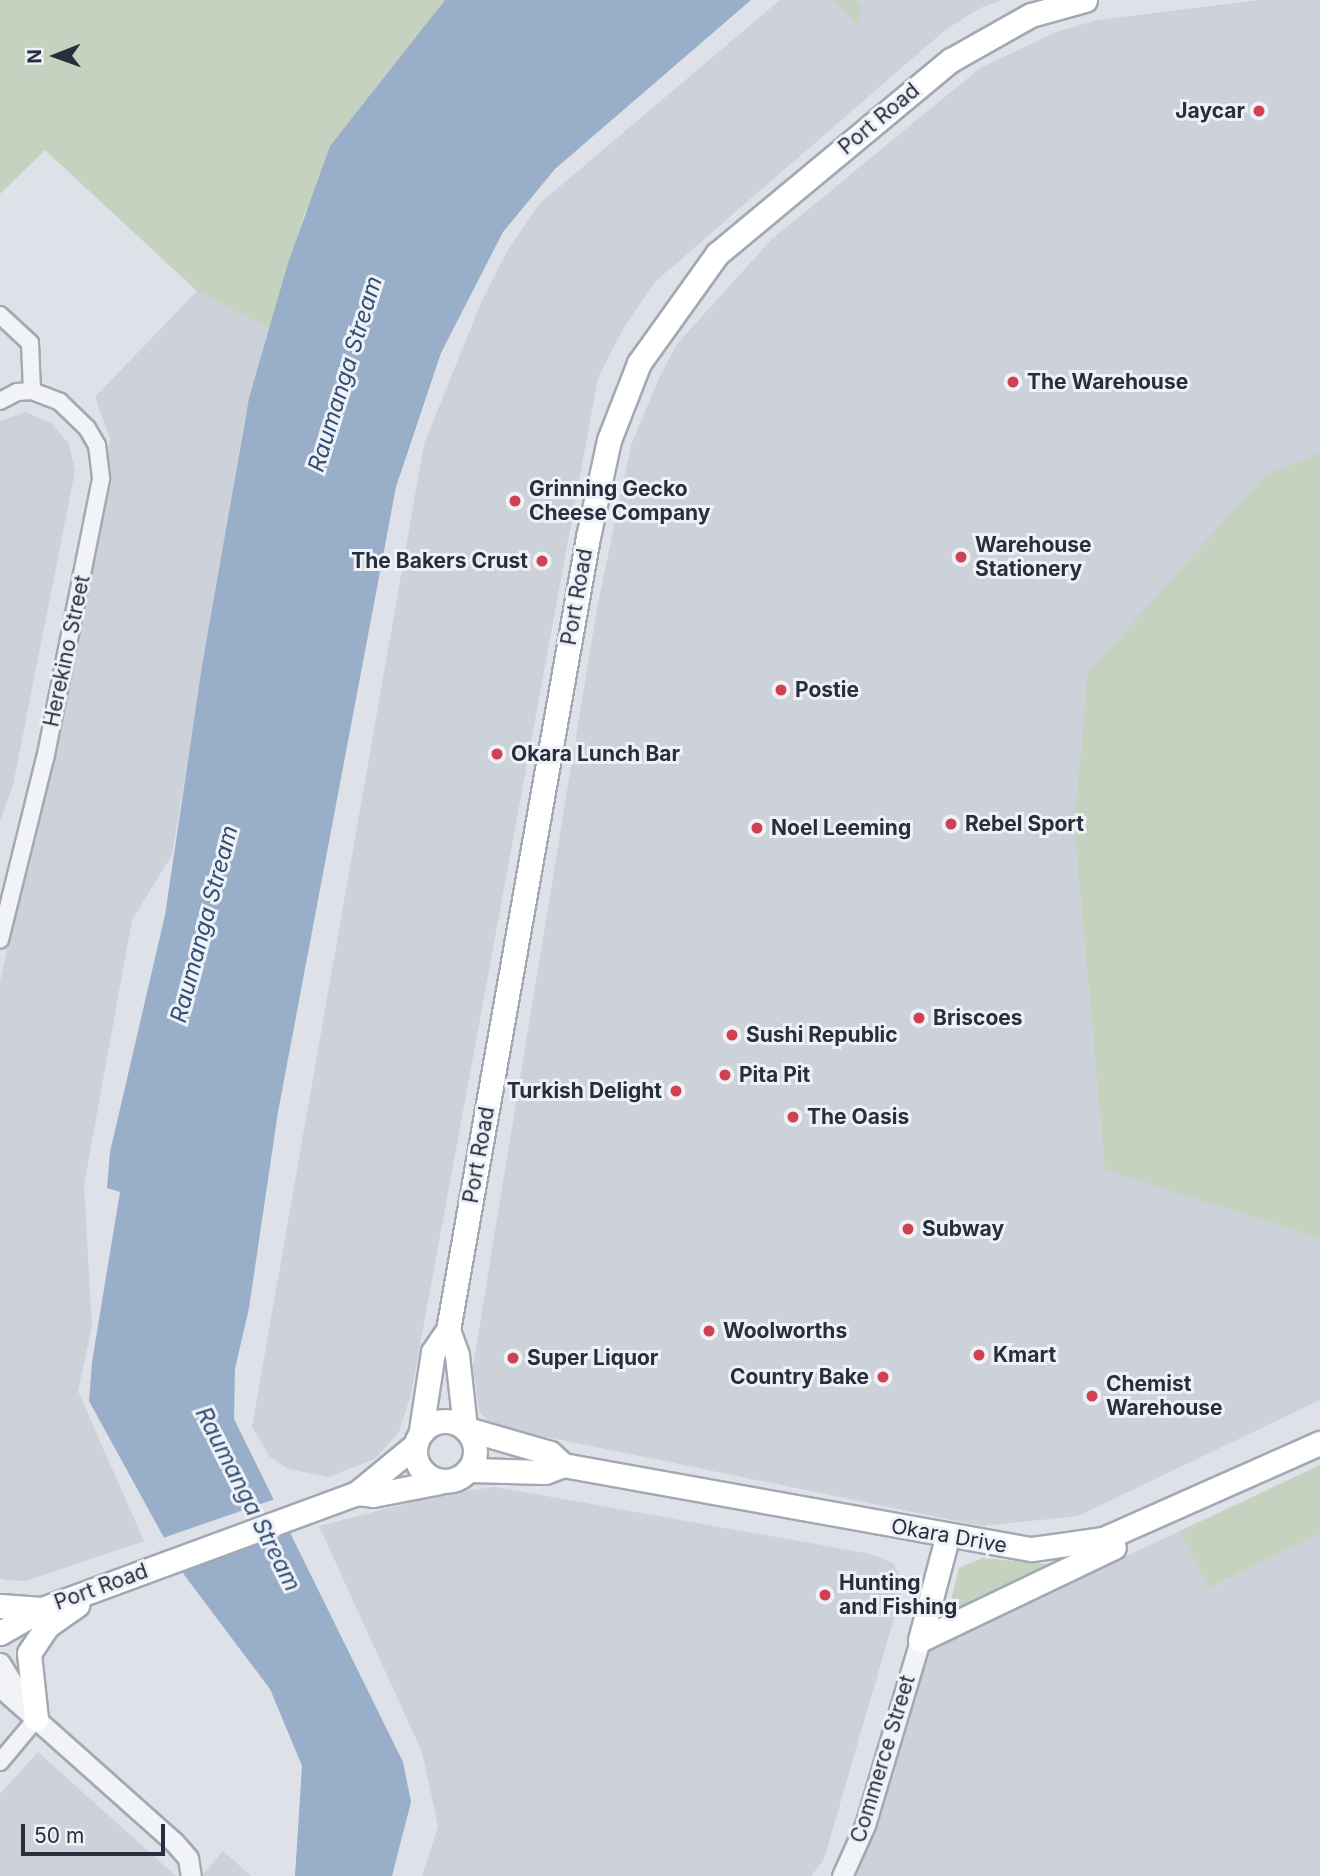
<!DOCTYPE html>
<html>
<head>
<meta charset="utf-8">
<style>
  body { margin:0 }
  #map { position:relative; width:1320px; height:1876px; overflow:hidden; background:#dee2e8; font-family:Inter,sans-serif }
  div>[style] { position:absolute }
  .built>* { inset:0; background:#ccd1da }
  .green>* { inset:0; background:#c4d2bf }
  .water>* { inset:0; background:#99afc9 }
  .pier>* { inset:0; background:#dee2e8 }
  .roads { filter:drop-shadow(2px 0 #a3a9b2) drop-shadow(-2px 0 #a3a9b2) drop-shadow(0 2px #a3a9b2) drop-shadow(0 -2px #a3a9b2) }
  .minor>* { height:16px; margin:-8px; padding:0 8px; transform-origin:8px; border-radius:8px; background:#f1f3f6 }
  .tertiary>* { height:19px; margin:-9.5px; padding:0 9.5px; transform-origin:9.5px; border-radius:9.5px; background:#f1f3f6 }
  .secondary>* { height:23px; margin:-11.5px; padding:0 11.5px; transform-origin:11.5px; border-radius:11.5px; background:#fff }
  .secondary>.ring { margin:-11.5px; padding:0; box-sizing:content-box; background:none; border:23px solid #fff; border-radius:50% }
  .dots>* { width:19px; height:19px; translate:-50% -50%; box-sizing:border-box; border:4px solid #eef1f6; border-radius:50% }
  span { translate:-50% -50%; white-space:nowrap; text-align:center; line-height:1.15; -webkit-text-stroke:6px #eef1f6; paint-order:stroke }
  .poi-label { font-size:21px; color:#272f3f; font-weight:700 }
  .right { translate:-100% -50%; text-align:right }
  .left { translate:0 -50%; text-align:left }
  .street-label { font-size:21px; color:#272f3f }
  .water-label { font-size:23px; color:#314d74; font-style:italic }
  .north { position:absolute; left:21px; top:21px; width:70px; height:70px; -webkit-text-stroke:5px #eef1f6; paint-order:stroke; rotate:269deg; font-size:19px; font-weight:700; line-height:28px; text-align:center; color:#272f3f }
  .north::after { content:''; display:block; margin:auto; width:24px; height:32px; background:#272f3f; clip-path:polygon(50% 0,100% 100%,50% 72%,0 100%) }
  .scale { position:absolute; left:21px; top:1824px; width:144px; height:32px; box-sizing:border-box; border:4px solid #272f3f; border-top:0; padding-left:9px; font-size:21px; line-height:24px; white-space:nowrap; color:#272f3f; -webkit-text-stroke:5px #eef1f6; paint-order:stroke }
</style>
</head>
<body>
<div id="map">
  <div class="built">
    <div style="clip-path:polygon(780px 0,1003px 0,980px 8px,944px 31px,655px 282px,623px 329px,598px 378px,411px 1394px,399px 1432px,375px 1459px,328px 1477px,288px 1469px,270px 1457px,252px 1427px,424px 444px,480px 305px,507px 251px,539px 204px)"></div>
    <div style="clip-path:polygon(1259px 0,1320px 0,1320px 452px,1264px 477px,1074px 828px,1105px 1169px,1320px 1238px,1320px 1400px,1078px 1516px,981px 1526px,493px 1426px,479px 1411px,473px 1366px,597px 608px,631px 445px,659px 378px,677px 344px,771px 240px,980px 68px,1056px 32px,1098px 20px)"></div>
    <div style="clip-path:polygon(197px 291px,270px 329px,244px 422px,172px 855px,132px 920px,84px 1185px,92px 1326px,78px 1391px,144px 1541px,26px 1581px,5px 1580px,0 1578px,0 982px,100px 512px,110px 439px,95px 397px)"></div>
    <div style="clip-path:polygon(26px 412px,51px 423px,69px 444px,75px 471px,13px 785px,0 821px,0 421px)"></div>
    <div style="clip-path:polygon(495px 1487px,871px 1554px,893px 1563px,904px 1584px,824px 1859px,811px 1876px,422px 1876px,438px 1826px,422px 1752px,319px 1526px,448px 1493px)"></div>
    <div style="clip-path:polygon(1180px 1531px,1210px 1588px,1320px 1534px,1320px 1876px,856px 1876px,929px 1648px)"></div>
    <div style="clip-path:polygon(38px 1752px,176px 1876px,0 1876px,0 1794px)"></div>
    <div style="clip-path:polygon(223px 1851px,251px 1876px,202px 1876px)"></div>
  </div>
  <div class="green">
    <div style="clip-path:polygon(0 0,445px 0,345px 128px,304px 215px,270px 329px,197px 291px,45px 150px,0 194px)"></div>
    <div style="clip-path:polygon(835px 0,855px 0,861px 6px,858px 26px)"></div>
    <div style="clip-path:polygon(1320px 452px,1320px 1238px,1105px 1170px,1074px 828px,1088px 673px,1264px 476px)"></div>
    <div style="clip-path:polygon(1320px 1465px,1320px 1534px,1209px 1588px,1180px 1531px)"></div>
    <div style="clip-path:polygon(982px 1558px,1058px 1565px,947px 1616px,959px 1568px)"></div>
  </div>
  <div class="water">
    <div style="clip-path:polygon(445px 0,751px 0,555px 169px,503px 232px,441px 353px,396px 487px,278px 1112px,249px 1308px,235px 1369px,234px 1419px,403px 1762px,411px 1802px,392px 1876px,295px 1876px,302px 1766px,270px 1689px,185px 1576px,89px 1401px,92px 1362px,120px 1192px,107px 1188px,110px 1152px,165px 915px,202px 666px,249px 398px,288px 263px,330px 146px)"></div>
  </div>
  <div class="pier">
    <div style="clip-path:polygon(278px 1498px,295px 1530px,179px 1573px,160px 1539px)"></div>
  </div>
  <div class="roads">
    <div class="minor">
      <div style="left:0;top:315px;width:41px;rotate:43deg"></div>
      <div style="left:30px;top:343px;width:48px;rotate:87.6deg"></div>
      <div style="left:0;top:401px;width:19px;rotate:-28deg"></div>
      <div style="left:17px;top:392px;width:15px;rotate:-4deg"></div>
      <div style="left:32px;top:391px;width:30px;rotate:21deg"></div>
      <div style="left:60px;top:402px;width:37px;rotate:44deg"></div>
      <div style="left:87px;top:428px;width:20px;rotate:60deg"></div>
      <div style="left:97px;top:445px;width:34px;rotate:83deg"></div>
      <div style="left:101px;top:479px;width:285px;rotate:101.3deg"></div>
      <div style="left:45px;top:758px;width:187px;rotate:103.9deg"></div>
      <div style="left:0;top:1762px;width:56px;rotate:-50.1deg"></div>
    </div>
    <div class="tertiary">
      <div style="left:0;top:1663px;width:38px;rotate:58deg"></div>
      <div style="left:0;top:1687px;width:233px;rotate:41.7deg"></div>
      <div style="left:174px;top:1842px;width:21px;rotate:49deg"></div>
      <div style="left:188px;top:1858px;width:18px;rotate:81deg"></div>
      <div style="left:842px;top:1876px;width:56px;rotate:-65.7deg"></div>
      <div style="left:865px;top:1825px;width:193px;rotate:-73.4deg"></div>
    </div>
    <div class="secondary">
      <div style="left:448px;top:1330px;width:27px;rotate:70deg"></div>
      <div style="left:457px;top:1355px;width:72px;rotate:83.7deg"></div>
      <div class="ring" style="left:415px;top:1421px;width:37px;height:37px"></div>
      <div style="left:467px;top:1429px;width:86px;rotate:16.1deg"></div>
      <div style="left:550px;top:1453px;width:18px;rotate:43deg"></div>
      <div style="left:421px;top:1430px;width:79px;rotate:-81.3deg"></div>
      <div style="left:433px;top:1352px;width:27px;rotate:-56deg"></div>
      <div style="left:448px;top:1330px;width:805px;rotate:-79.99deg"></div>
      <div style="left:588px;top:537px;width:99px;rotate:-77.8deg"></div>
      <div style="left:609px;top:440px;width:83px;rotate:-68.7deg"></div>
      <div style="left:639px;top:363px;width:134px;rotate:-54.4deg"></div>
      <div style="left:717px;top:254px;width:304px;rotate:-39.7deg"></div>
      <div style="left:951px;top:60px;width:92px;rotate:-29.4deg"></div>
      <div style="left:1031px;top:15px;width:56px;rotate:-15.5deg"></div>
      <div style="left:470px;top:1470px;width:75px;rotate:1.5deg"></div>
      <div style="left:545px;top:1472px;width:19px;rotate:-21deg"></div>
      <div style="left:563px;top:1465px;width:476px;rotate:10.2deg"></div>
      <div style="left:1032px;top:1549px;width:72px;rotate:-8deg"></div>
      <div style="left:1103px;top:1539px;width:237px;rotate:-23.9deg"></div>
      <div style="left:357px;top:1493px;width:16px;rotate:7deg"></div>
      <div style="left:373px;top:1495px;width:67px;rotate:-11.1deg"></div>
      <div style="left:0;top:1606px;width:42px;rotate:4.1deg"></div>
      <div style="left:0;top:1633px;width:48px;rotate:-29.7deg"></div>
      <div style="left:42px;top:1609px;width:336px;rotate:-20.2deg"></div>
      <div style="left:357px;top:1493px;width:74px;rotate:-39.5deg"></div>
      <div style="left:920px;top:1640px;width:215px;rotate:-25.6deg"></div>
      <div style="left:920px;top:1640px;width:106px;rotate:-75.2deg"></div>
      <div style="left:36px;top:1719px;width:66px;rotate:-96.1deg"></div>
      <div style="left:29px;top:1653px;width:32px;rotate:-56deg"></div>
      <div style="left:47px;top:1626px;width:37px;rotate:-35deg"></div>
    </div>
  </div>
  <div class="dots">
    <div style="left:1259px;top:111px;background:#d04153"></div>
    <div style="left:1013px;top:382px;background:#d04153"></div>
    <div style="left:515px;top:501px;background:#d04153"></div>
    <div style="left:961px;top:557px;background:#d04153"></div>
    <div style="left:542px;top:561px;background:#d04153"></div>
    <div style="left:781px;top:690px;background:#d04153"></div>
    <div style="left:497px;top:754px;background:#d04153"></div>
    <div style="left:951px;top:824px;background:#d04153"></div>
    <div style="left:757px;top:828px;background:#d04153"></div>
    <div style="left:919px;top:1018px;background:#d04153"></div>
    <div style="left:732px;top:1035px;background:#d04153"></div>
    <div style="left:725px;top:1075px;background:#d04153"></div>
    <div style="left:676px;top:1091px;background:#d04153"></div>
    <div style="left:793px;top:1117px;background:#d04153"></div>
    <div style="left:908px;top:1229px;background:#d04153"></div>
    <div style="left:709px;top:1331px;background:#d04153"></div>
    <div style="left:979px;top:1355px;background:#d04153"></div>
    <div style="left:513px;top:1358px;background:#d04153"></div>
    <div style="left:883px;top:1377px;background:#d04153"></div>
    <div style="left:1092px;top:1396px;background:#d04153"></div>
    <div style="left:825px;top:1595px;background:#d04153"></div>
  </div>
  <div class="poi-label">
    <span class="right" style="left:1245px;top:111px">Jaycar</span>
    <span class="left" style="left:1027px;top:382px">The Warehouse</span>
    <span class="left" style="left:529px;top:501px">Grinning Gecko<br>Cheese Company</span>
    <span class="left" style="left:975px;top:557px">Warehouse<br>Stationery</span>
    <span class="right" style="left:528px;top:561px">The Bakers Crust</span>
    <span class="left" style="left:795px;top:690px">Postie</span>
    <span class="left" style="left:511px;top:754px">Okara Lunch Bar</span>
    <span class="left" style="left:965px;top:824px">Rebel Sport</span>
    <span class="left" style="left:771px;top:828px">Noel Leeming</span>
    <span class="left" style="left:933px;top:1018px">Briscoes</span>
    <span class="left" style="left:746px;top:1035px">Sushi Republic</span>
    <span class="left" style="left:739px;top:1075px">Pita Pit</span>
    <span class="right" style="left:662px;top:1091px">Turkish Delight</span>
    <span class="left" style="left:807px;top:1117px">The Oasis</span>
    <span class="left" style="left:922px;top:1229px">Subway</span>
    <span class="left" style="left:723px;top:1331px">Woolworths</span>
    <span class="left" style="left:993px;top:1355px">Kmart</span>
    <span class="left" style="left:527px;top:1358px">Super Liquor</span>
    <span class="right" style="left:869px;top:1377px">Country Bake</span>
    <span class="left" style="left:1106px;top:1396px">Chemist<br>Warehouse</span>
    <span class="left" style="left:839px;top:1595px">Hunting<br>and Fishing</span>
  </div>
  <div class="street-label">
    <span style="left:879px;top:119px;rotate:-40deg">Port Road</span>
    <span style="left:577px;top:597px;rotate:-80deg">Port Road</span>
    <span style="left:67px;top:651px;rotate:-78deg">Herekino Street</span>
    <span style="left:479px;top:1155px;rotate:-80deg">Port Road</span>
    <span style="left:949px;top:1536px;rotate:10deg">Okara Drive</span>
    <span style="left:101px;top:1587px;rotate:-20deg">Port Road</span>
    <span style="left:883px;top:1759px;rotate:-73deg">Commerce Street</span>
  </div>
  <div class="water-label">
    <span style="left:345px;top:374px;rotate:-73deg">Raumanga Stream</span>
    <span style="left:204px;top:924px;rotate:-75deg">Raumanga Stream</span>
    <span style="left:248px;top:1499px;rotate:63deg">Raumanga Stream</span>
  </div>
  <div class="north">N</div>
  <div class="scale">50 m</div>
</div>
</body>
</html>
